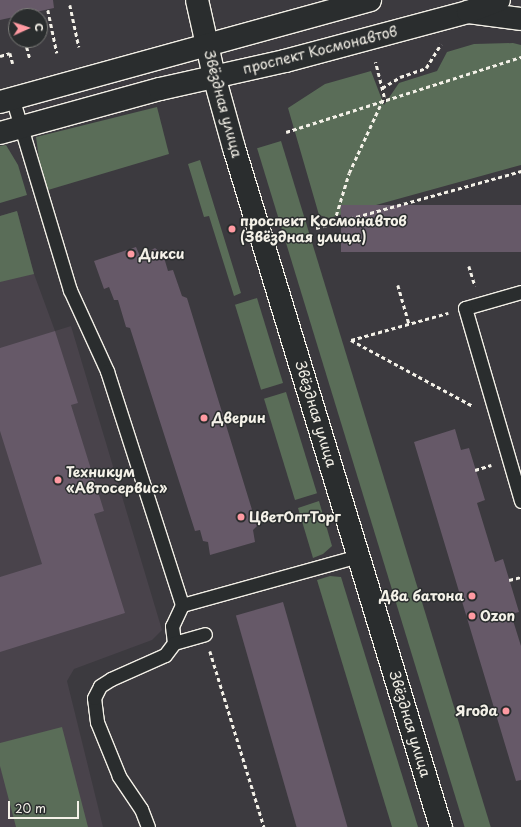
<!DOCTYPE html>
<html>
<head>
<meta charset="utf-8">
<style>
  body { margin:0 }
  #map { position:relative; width:521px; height:827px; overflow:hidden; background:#3c3a3f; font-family:"Playpen Sans",sans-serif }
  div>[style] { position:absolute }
  .built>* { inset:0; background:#49434b }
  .green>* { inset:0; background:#5a6d58; transform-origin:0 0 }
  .building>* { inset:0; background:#665968; transform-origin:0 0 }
  .path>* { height:2.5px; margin-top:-1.25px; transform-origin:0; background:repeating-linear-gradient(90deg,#f4f1e8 0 4px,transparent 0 7px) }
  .roads { filter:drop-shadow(1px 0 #f4f1e8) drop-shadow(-1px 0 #f4f1e8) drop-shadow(0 1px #f4f1e8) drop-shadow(0 -1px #f4f1e8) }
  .service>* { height:13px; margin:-6.5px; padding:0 6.5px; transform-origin:6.5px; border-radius:6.5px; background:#2a2d2e }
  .minor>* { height:22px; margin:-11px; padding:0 11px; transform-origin:11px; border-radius:11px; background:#2a2d2e }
  .tertiary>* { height:22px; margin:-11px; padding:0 11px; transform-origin:11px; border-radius:11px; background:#2a2d2e }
  .dots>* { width:11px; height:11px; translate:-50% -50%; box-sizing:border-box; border:2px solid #2a2d2e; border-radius:50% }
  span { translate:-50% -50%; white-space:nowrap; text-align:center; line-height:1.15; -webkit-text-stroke:3px #2a2d2e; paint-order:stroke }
  .street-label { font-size:14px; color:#f4f1e8 }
  .poi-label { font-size:14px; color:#f4f1e8; font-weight:700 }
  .left { translate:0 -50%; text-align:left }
  .right { translate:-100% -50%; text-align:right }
  .north { position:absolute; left:8px; top:8px; width:40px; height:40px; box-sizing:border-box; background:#2a2d2e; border:1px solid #7b7b78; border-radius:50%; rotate:87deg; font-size:11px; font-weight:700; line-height:16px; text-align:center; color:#f4f1e8 }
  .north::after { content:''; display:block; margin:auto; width:14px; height:18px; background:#ff9aa2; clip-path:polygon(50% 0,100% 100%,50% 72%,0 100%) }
  .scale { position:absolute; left:8px; top:801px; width:71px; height:18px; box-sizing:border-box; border:2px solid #f4f1e8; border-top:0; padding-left:5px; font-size:12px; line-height:14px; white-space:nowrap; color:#f4f1e8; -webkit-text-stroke:3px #2a2d2e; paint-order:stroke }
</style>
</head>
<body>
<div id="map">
  <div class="built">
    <div style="clip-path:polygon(17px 211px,34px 274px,55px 331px,71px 326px,162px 630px,152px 640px,74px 669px,67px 681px,103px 827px,0 827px,0 216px)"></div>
  </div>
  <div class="green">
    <div style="clip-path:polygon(513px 43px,521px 45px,521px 165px,329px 218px,319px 215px,288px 108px,325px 84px,371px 71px,384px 105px,399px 83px,437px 71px,447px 52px,474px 44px)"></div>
    <div style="clip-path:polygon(157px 107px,169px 154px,48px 190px,39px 159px,36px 137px)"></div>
    <div style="left:281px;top:141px;width:719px;height:25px;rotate:73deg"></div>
    <div style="clip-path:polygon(6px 145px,18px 165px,27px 195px,0 203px,0 146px)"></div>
    <div style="clip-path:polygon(200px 160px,241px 293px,234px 296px,209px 216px,204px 217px,188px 164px)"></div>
    <div style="clip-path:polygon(17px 211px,34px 274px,0 282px,0 216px)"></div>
    <div style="left:257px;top:298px;width:89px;height:23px;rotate:73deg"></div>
    <div style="left:286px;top:392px;width:106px;height:23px;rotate:73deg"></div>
    <div style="clip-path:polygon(319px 501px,332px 546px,323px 554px,313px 558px,298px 508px)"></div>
    <div style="clip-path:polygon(330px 576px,341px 577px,418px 827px,392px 827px,317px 580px)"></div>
    <div style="clip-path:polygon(62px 727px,88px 827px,16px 827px,0 766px,0 743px)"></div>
  </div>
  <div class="building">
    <div style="clip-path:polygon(0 0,53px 0,54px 8px,0 20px)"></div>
    <div style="left:521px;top:205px;width:47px;height:180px;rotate:90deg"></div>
    <div style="clip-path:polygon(136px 247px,140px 256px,155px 248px,163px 254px,168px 271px,173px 270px,182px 296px,187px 298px,257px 526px,253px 530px,255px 542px,210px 555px,208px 542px,203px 541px,200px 530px,195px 531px,130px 328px,126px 327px,118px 300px,114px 300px,109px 287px,104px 289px,94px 261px)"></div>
    <div style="clip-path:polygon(55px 331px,78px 403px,71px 405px,104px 511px,94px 514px,125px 613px,0 652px,0 577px,42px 564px,0 431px,0 348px)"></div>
    <div style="clip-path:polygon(455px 429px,461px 450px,469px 448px,485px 500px,477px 503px,495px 562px,503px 559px,519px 612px,511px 614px,521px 646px,521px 780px,516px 781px,414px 442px)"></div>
    <div style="left:283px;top:602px;width:234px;height:49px;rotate:74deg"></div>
  </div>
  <div class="path">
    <div style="left:70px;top:5px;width:43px;rotate:77.9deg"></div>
    <div style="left:48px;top:10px;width:44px;rotate:78.2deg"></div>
    <div style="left:25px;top:40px;width:20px;rotate:75deg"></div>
    <div style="left:0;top:56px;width:10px;rotate:-17deg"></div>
    <div style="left:10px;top:53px;width:11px;rotate:75deg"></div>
    <div style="left:382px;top:88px;width:21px;rotate:-31deg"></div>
    <div style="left:400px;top:77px;width:28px;rotate:-19deg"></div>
    <div style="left:426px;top:68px;width:28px;rotate:-58deg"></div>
    <div style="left:286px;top:132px;width:247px;rotate:-17.7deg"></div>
    <div style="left:334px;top:222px;width:51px;rotate:-73deg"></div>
    <div style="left:349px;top:173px;width:84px;rotate:-65.3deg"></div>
    <div style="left:384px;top:97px;width:36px;rotate:-104deg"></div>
    <div style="left:316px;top:228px;width:213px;rotate:-15.5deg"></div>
    <div style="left:469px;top:266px;width:21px;rotate:73deg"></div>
    <div style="left:398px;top:285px;width:40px;rotate:74deg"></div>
    <div style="left:351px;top:340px;width:139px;rotate:28.4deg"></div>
    <div style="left:351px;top:340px;width:101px;rotate:-15.6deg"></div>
    <div style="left:475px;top:470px;width:17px;rotate:-17deg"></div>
    <div style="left:509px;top:580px;width:12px;rotate:-14deg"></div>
    <div style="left:210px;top:651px;width:184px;rotate:72.9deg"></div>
  </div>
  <div class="roads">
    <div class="service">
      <div style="left:12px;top:97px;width:202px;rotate:73.3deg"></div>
      <div style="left:70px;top:290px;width:89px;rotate:65.4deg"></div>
      <div style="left:107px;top:371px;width:246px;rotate:72.2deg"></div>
      <div style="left:182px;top:605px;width:23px;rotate:115deg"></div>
      <div style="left:172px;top:626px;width:17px;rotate:83deg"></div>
      <div style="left:521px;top:292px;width:58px;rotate:164.1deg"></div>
      <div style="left:465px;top:308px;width:201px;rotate:73.8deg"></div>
      <div style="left:182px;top:605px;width:184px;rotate:-15.5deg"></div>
      <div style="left:148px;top:827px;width:19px;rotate:-111deg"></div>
      <div style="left:141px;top:809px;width:40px;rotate:-124deg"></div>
      <div style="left:119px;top:776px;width:58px;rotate:-112.2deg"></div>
      <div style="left:97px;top:722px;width:24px;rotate:-97deg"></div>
      <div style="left:94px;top:698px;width:13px;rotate:-63deg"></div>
      <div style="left:100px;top:686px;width:13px;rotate:-32deg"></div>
      <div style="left:111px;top:679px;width:59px;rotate:-24deg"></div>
      <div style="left:165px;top:655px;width:15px;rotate:-53deg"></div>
      <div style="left:174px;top:643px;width:32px;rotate:-16deg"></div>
    </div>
    <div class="minor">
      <div style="left:468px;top:12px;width:53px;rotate:7.5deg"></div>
    </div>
    <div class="tertiary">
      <div style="left:197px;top:0;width:78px;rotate:77.4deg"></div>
      <div style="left:214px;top:76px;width:75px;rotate:74.5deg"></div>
      <div style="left:234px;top:148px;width:710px;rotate:73.05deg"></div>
      <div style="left:0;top:102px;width:384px;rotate:-15.4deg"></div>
      <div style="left:0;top:133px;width:166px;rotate:-15.4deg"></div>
      <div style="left:160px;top:89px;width:128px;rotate:-12.6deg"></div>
      <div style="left:285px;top:61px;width:189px;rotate:-15deg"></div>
      <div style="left:468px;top:12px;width:33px;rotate:-21deg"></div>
    </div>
  </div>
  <div class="dots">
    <div style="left:232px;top:229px;background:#ff9aa2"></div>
    <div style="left:131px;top:254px;background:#ff9aa2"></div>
    <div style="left:204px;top:418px;background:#ff9aa2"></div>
    <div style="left:58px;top:480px;background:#ff9aa2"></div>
    <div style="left:241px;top:517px;background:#ff9aa2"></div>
    <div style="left:472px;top:596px;background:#ff9aa2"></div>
    <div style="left:472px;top:616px;background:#ff9aa2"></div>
    <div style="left:506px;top:711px;background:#ff9aa2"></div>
  </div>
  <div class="street-label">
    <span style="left:320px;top:50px;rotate:-14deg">проспект Космонавтов</span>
    <span style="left:223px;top:104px;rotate:75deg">Звёздная улица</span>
    <span style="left:316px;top:414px;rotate:73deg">Звёздная улица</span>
    <span style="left:410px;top:724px;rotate:73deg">Звёздная улица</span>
  </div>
  <div class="poi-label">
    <span class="left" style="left:240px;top:229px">проспект Космонавтов<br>(Звёздная улица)</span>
    <span class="left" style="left:139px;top:254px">Дикси</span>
    <span class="left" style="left:212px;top:418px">Дверин</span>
    <span class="left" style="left:66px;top:480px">Техникум<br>«Автосервис»</span>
    <span class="left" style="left:249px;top:517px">ЦветОптТорг</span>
    <span class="right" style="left:464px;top:596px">Два батона</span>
    <span class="left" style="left:480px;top:616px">Ozon</span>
    <span class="right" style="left:498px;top:711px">Ягода</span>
  </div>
  <div class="north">С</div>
  <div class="scale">20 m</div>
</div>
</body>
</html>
